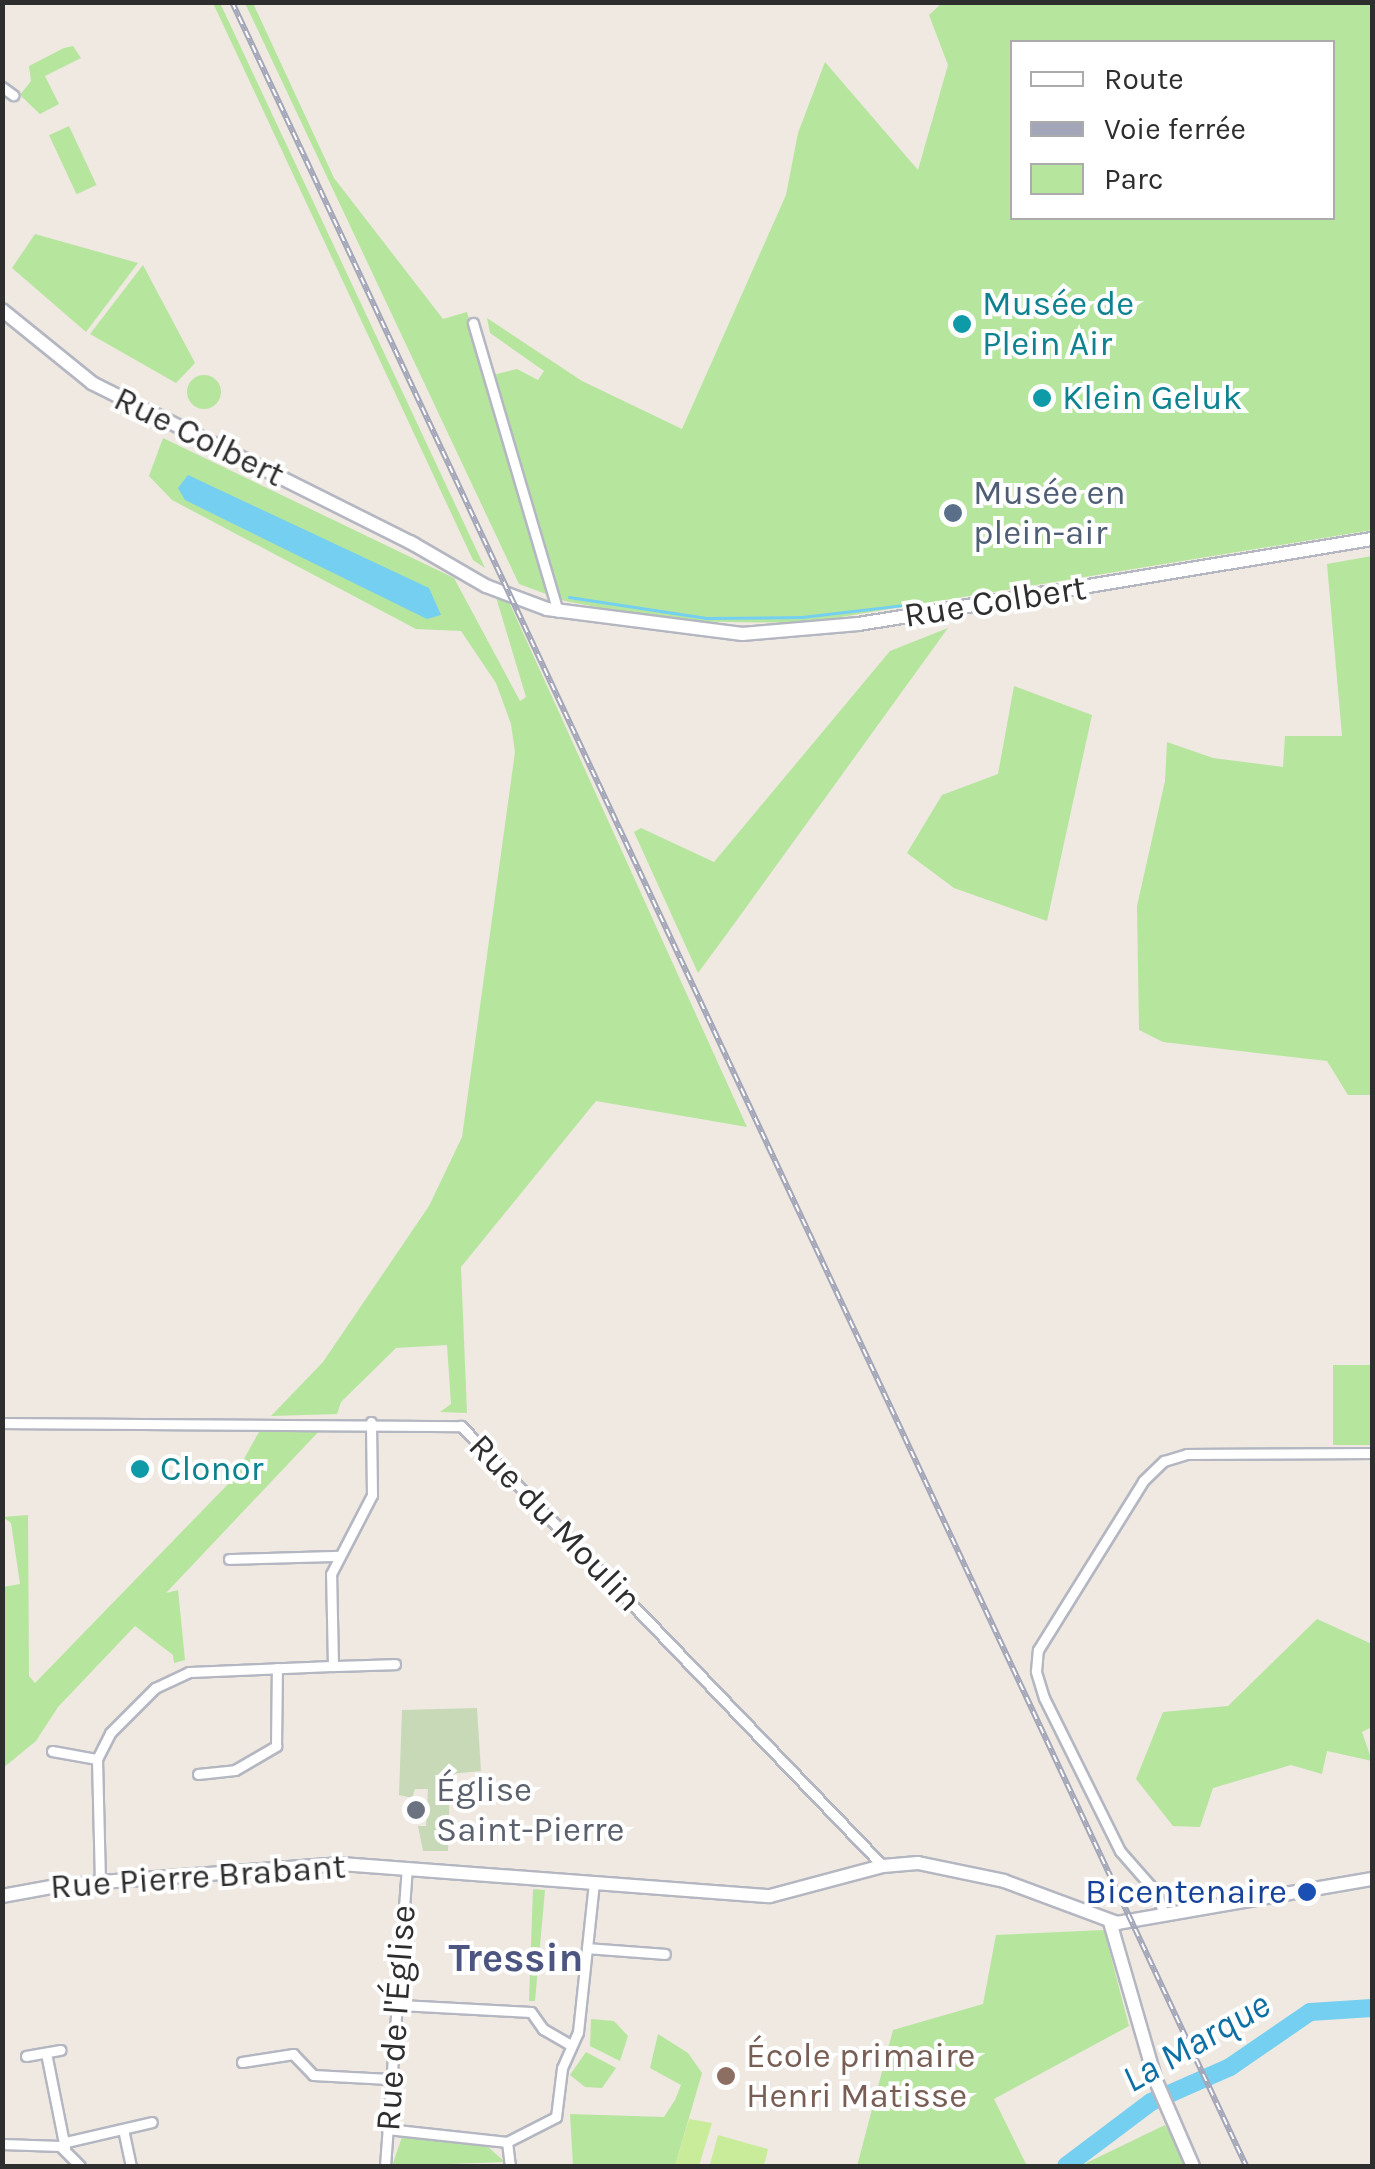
<!DOCTYPE html>
<html>
<head>
<meta charset="utf-8">
<style>
  body { margin:0 }
  #map { position:relative; width:1375px; height:2169px; overflow:hidden; background:#efe9e1; font-family:Karla,sans-serif }
  div>[style] { position:absolute }
  .green>* { inset:0; background:#b6e59e; transform-origin:0 0 }
  .round { border-radius:50% }
  .cemetery>* { inset:0; background:#c8d9b8 }
  .pitch>* { inset:0; background:#c9ec9a }
  .water>* { inset:0; background:#75cff0 }
  .stream>* { height:2.5px; margin:-1.25px; padding:0 1.25px; transform-origin:1.25px; border-radius:1.25px; background:#75cff0 }
  .river>* { height:18px; margin:-9px; padding:0 9px; transform-origin:9px; border-radius:9px; background:#75cff0 }
  .roads { filter:drop-shadow(2px 0 #b4b7c1) drop-shadow(-2px 0 #b4b7c1) drop-shadow(0 2px #b4b7c1) drop-shadow(0 -2px #b4b7c1) }
  .street>* { height:9px; margin:-4.5px; padding:0 4.5px; transform-origin:4.5px; border-radius:4.5px; background:#fff }
  .secondary>* { height:12px; margin:-6px; padding:0 6px; transform-origin:6px; border-radius:6px; background:#fff }
  .rail>* { height:6px; margin-top:-3px; transform-origin:0; background:repeating-linear-gradient(90deg,#fff 0 8px,#a3a6b8 0 16px); box-sizing:border-box; border-block:2px solid #a3a6b8 }
  .dots>* { width:28px; height:28px; translate:-50% -50%; box-sizing:border-box; border:5px solid #fff; border-radius:50% }
  span { translate:-50% -50%; white-space:nowrap; text-align:center; line-height:1.15; -webkit-text-stroke:8px #fff; paint-order:stroke }
  .culture-label { font-size:35px; color:#0d838f }
  .left { translate:0 -50%; text-align:left }
  .street-label { font-size:35px; color:#2e2e2e }
  .service-label { font-size:35px; color:#4e5e75 }
  .worship-label { font-size:35px; color:#5b616d }
  .transit-label { font-size:35px; color:#164399 }
  .right { translate:-100% -50%; text-align:right }
  .education-label { font-size:35px; color:#785e54 }
  .water-label { font-size:38px; color:#0d6fa3; font-style:italic }
  .quarter-label { font-size:40px; color:#4d5680; font-weight:700 }
  .frame { position:absolute; inset:0; border:5px solid #2e2e2e; pointer-events:none }
  .legend { position:absolute; left:1010px; top:40px; width:325px; height:180px; box-sizing:border-box; background:#fff; border:2px solid #ababab; margin:0; padding:12px 18px; list-style:none; font-size:30px; color:#2e2e2e }
  .legend li { display:flex; align-items:center; gap:20px; height:50px }
  .legend b { width:50px; border:2px solid #ababab }
</style>
</head>
<body>
<div id="map">
  <div class="green">
    <div style="clip-path:polygon(213px 3px,220px 3px,485px 568px,473px 560px)"></div>
    <div style="clip-path:polygon(evenodd,245px 3px,253px 3px,334px 178px,443px 319px,467px 312px,485px 377px,517px 369px,538px 380px,544px 371px,490px 333px,487px 318px,582px 381px,682px 429px,786px 195px,798px 133px,825px 62px,918px 170px,948px 65px,929px 15px,942px 3px,1372px 3px,1372px 530px,804px 623px,670px 621px,565px 601px,519px 584px,245px 3px,1012px 42px,1332px 42px,1332px 218px,1012px 218px,1012px 42px)"></div>
    <div style="clip-path:polygon(64px 48px,73px 46px,81px 58px,45px 76px,59px 104px,40px 114px,20px 95px,31px 81px,29px 66px)"></div>
    <div style="left:69px;top:126px;width:65px;height:22px;rotate:65deg"></div>
    <div style="clip-path:polygon(35px 234px,138px 263px,86px 332px,12px 268px)"></div>
    <div style="clip-path:polygon(143px 265px,195px 363px,176px 383px,90px 334px)"></div>
    <div class="round" style="left:187px;top:375px;width:34px;height:34px"></div>
    <div style="clip-path:polygon(163px 438px,454px 578px,520px 701px,526px 697px,496px 597px,509px 602px,747px 1127px,596px 1101px,461px 1267px,467px 1413px,440px 1412px,451px 1404px,447px 1345px,396px 1348px,341px 1402px,337px 1414px,271px 1416px,323px 1362px,429px 1206px,462px 1137px,515px 752px,511px 724px,496px 683px,461px 631px,416px 629px,172px 500px,149px 476px)"></div>
    <div style="clip-path:polygon(1372px 556px,1372px 1095px,1348px 1095px,1327px 1061px,1163px 1042px,1139px 1030px,1137px 906px,1165px 781px,1167px 742px,1213px 758px,1283px 767px,1285px 736px,1342px 736px,1327px 564px)"></div>
    <div style="clip-path:polygon(948px 628px,729px 931px,698px 973px,634px 832px,641px 828px,714px 862px,890px 651px)"></div>
    <div style="clip-path:polygon(1014px 686px,1092px 715px,1047px 921px,954px 888px,907px 853px,942px 795px,998px 774px)"></div>
    <div style="left:1372px;top:1365px;width:80px;height:39px;rotate:90deg"></div>
    <div style="clip-path:polygon(323px 1427px,166px 1593px,178px 1590px,185px 1660px,174px 1663px,173px 1655px,135px 1626px,58px 1707px,36px 1741px,3px 1768px,3px 1587px,20px 1584px,11px 1523px,3px 1517px,28px 1515px,29px 1676px,35px 1683px,233px 1479px,260px 1430px)"></div>
    <div style="clip-path:polygon(1317px 1619px,1372px 1644px,1372px 1727px,1362px 1732px,1372px 1761px,1327px 1751px,1322px 1774px,1291px 1765px,1213px 1788px,1200px 1827px,1173px 1826px,1136px 1779px,1163px 1712px,1228px 1706px)"></div>
    <div style="clip-path:polygon(533px 1889px,545px 1890px,535px 2001px,529px 2001px)"></div>
    <div style="clip-path:polygon(1104px 1930px,1129px 2026px,994px 2099px,1027px 2166px,857px 2166px,893px 2030px,983px 2004px,996px 1935px)"></div>
    <div style="clip-path:polygon(591px 2019px,614px 2021px,628px 2036px,620px 2061px,590px 2046px)"></div>
    <div style="clip-path:polygon(658px 2034px,688px 2053px,702px 2073px,675px 2166px,573px 2166px,570px 2114px,664px 2117px,675px 2100px,681px 2085px,650px 2068px)"></div>
    <div style="clip-path:polygon(586px 2052px,616px 2068px,602px 2088px,585px 2087px,570px 2075px)"></div>
    <div style="clip-path:polygon(1165px 2125px,1189px 2166px,1080px 2166px)"></div>
    <div style="clip-path:polygon(402px 2137px,487px 2146px,505px 2162px,392px 2166px)"></div>
  </div>
  <div class="cemetery">
    <div style="clip-path:polygon(477px 1708px,481px 1771px,450px 1774px,448px 1851px,423px 1851px,418px 1826px,426px 1826px,428px 1789px,415px 1789px,412px 1798px,399px 1795px,402px 1710px)"></div>
  </div>
  <div class="pitch">
    <div style="clip-path:polygon(689px 2119px,712px 2123px,699px 2166px,675px 2166px)"></div>
    <div style="clip-path:polygon(718px 2135px,768px 2149px,764px 2166px,710px 2164px)"></div>
  </div>
  <div class="water">
    <div style="clip-path:polygon(188px 475px,429px 588px,441px 615px,427px 619px,185px 500px,178px 488px)"></div>
  </div>
  <div class="stream">
    <div style="left:569px;top:597px;width:139px;rotate:8.7deg"></div>
    <div style="left:706px;top:618px;width:96px;rotate:-0.6deg"></div>
    <div style="left:802px;top:617px;width:112px;rotate:-6.7deg"></div>
  </div>
  <div class="river">
    <div style="left:1066px;top:2166px;width:106px;rotate:-37deg"></div>
    <div style="left:1151px;top:2102px;width:86px;rotate:-23.9deg"></div>
    <div style="left:1230px;top:2067px;width:97px;rotate:-34.5deg"></div>
    <div style="left:1310px;top:2012px;width:62px;rotate:-3.7deg"></div>
  </div>
  <div class="roads">
    <div class="street">
      <div style="left:2px;top:87px;width:14px;rotate:36deg"></div>
      <div style="left:473px;top:323px;width:301px;rotate:73.6deg"></div>
      <div style="left:2px;top:1423px;width:459px;rotate:0.4deg"></div>
      <div style="left:461px;top:1426px;width:610px;rotate:46.2deg"></div>
      <div style="left:229px;top:1559px;width:108px;rotate:-1.6deg"></div>
      <div style="left:333px;top:1666px;width:62px;rotate:-1.8deg"></div>
      <div style="left:52px;top:1751px;width:46px;rotate:10.1deg"></div>
      <div style="left:198px;top:1774px;width:37px;rotate:-6deg"></div>
      <div style="left:235px;top:1770px;width:48px;rotate:-30.3deg"></div>
      <div style="left:276px;top:1746px;width:78px;rotate:-89.3deg"></div>
      <div style="left:100px;top:1882px;width:123px;rotate:-91.4deg"></div>
      <div style="left:97px;top:1759px;width:29px;rotate:-63deg"></div>
      <div style="left:110px;top:1733px;width:64px;rotate:-45deg"></div>
      <div style="left:155px;top:1688px;width:38px;rotate:-25deg"></div>
      <div style="left:189px;top:1672px;width:144px;rotate:-2.4deg"></div>
      <div style="left:333px;top:1666px;width:92px;rotate:-91.2deg"></div>
      <div style="left:331px;top:1574px;width:89px;rotate:-62.6deg"></div>
      <div style="left:372px;top:1495px;width:73px;rotate:-90.8deg"></div>
      <div style="left:1164px;top:1914px;width:25px;rotate:-111deg"></div>
      <div style="left:1155px;top:1891px;width:53px;rotate:-131.2deg"></div>
      <div style="left:1120px;top:1851px;width:171px;rotate:-116.4deg"></div>
      <div style="left:1044px;top:1698px;width:28px;rotate:-107deg"></div>
      <div style="left:1036px;top:1671px;width:21px;rotate:-85deg"></div>
      <div style="left:1038px;top:1650px;width:199px;rotate:-58.1deg"></div>
      <div style="left:1143px;top:1481px;width:29px;rotate:-44deg"></div>
      <div style="left:1164px;top:1461px;width:24px;rotate:-17deg"></div>
      <div style="left:1187px;top:1454px;width:185px;rotate:-0.3deg"></div>
      <div style="left:587px;top:1948px;width:78px;rotate:4.4deg"></div>
      <div style="left:400px;top:2005px;width:131px;rotate:3.1deg"></div>
      <div style="left:531px;top:2012px;width:21px;rotate:55deg"></div>
      <div style="left:543px;top:2029px;width:32px;rotate:30deg"></div>
      <div style="left:46px;top:2053px;width:97px;rotate:78.7deg"></div>
      <div style="left:26px;top:2056px;width:35px;rotate:-10deg"></div>
      <div style="left:242px;top:2062px;width:52px;rotate:-8.9deg"></div>
      <div style="left:293px;top:2054px;width:29px;rotate:46deg"></div>
      <div style="left:313px;top:2075px;width:76px;rotate:3deg"></div>
      <div style="left:123px;top:2129px;width:38px;rotate:78deg"></div>
      <div style="left:387px;top:2129px;width:121px;rotate:6.2deg"></div>
      <div style="left:507px;top:2142px;width:55px;rotate:-27deg"></div>
      <div style="left:556px;top:2117px;width:49px;rotate:-83deg"></div>
      <div style="left:562px;top:2068px;width:39px;rotate:-66deg"></div>
      <div style="left:578px;top:2032px;width:150px;rotate:-83.9deg"></div>
      <div style="left:66px;top:2142px;width:88px;rotate:-13.1deg"></div>
      <div style="left:507px;top:2142px;width:24px;rotate:83deg"></div>
      <div style="left:2px;top:2144px;width:58px;rotate:2deg"></div>
      <div style="left:60px;top:2146px;width:28px;rotate:45deg"></div>
      <div style="left:385px;top:2166px;width:298px;rotate:-85.8deg"></div>
    </div>
    <div class="secondary">
      <div style="left:2px;top:310px;width:116px;rotate:39deg"></div>
      <div style="left:92px;top:383px;width:360px;rotate:26.6deg"></div>
      <div style="left:410px;top:542px;width:88px;rotate:30.1deg"></div>
      <div style="left:486px;top:586px;width:65px;rotate:20.7deg"></div>
      <div style="left:547px;top:609px;width:197px;rotate:7.3deg"></div>
      <div style="left:742px;top:634px;width:117px;rotate:-4.9deg"></div>
      <div style="left:859px;top:624px;width:520px;rotate:-9.41deg"></div>
      <div style="left:2px;top:1896px;width:61px;rotate:-10.4deg"></div>
      <div style="left:62px;top:1885px;width:280px;rotate:-4.3deg"></div>
      <div style="left:341px;top:1864px;width:430px;rotate:4.3deg"></div>
      <div style="left:770px;top:1896px;width:117px;rotate:-14.9deg"></div>
      <div style="left:883px;top:1866px;width:35px;rotate:-5deg"></div>
      <div style="left:918px;top:1863px;width:88px;rotate:11.8deg"></div>
      <div style="left:1004px;top:1881px;width:121px;rotate:20.4deg"></div>
      <div style="left:1117px;top:1923px;width:259px;rotate:-9.8deg"></div>
      <div style="left:1110px;top:1922px;width:166px;rotate:73.9deg"></div>
      <div style="left:1156px;top:2081px;width:93px;rotate:66.5deg"></div>
    </div>
  </div>
  <div class="rail">
    <div style="left:232px;top:2px;width:2390px;rotate:64.89deg"></div>
  </div>
  <div class="dots">
    <div style="left:962px;top:324px;background:#0f9aa8"></div>
    <div style="left:1042px;top:398px;background:#0f9aa8"></div>
    <div style="left:953px;top:513px;background:#5c6f8a"></div>
    <div style="left:140px;top:1469px;background:#0f9aa8"></div>
    <div style="left:416px;top:1810px;background:#6b7280"></div>
    <div style="left:1307px;top:1892px;background:#1a4fb4"></div>
    <div style="left:726px;top:2076px;background:#8d6e63"></div>
  </div>
  <div class="culture-label">
    <span class="left" style="left:982px;top:324px">Musée de<br>Plein Air</span>
    <span class="left" style="left:1062px;top:398px">Klein Geluk</span>
    <span class="left" style="left:160px;top:1469px">Clonor</span>
  </div>
  <div class="street-label">
    <span style="left:199px;top:437px;rotate:26deg">Rue Colbert</span>
    <span style="left:995px;top:602px;rotate:-9deg">Rue Colbert</span>
    <span style="left:555px;top:1523px;rotate:46deg">Rue du Moulin</span>
    <span style="left:198px;top:1877px;rotate:-4deg">Rue Pierre Brabant</span>
    <span style="left:396px;top:2018px;rotate:-86deg">Rue de l'Église</span>
  </div>
  <div class="service-label">
    <span class="left" style="left:973px;top:513px">Musée en<br>plein-air</span>
  </div>
  <div class="worship-label">
    <span class="left" style="left:436px;top:1810px">Église<br>Saint-Pierre</span>
  </div>
  <div class="transit-label">
    <span class="right" style="left:1287px;top:1892px">Bicentenaire</span>
  </div>
  <div class="education-label">
    <span class="left" style="left:746px;top:2076px">École primaire<br>Henri Matisse</span>
  </div>
  <div class="water-label">
    <span style="left:1196px;top:2042px;rotate:-30deg">La Marque</span>
  </div>
  <div class="quarter-label">
    <span style="left:516px;top:1958px">Tressin</span>
  </div>
  <div class="frame"></div>
  <ul class="legend">
  <li><b style="height:12px;background:#fff"></b>Route</li>
  <li><b style="height:12px;background:#a3a6b8"></b>Voie ferrée</li>
  <li><b style="height:28px;background:#b6e59e"></b>Parc</li>
  </ul>
</div>
</body>
</html>
